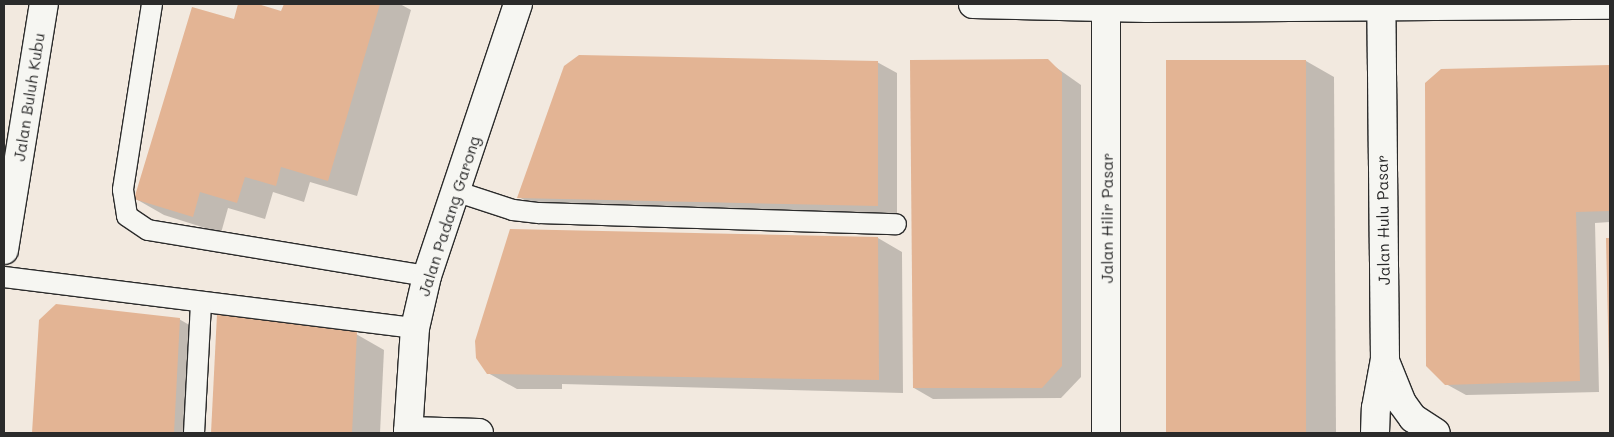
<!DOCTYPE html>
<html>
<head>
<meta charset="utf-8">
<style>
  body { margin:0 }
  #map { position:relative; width:1614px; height:437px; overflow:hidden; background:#f2e9df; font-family:Mali,sans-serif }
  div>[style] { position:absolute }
  .shadow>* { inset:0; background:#0003 }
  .building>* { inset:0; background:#e3b494; transform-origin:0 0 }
  .roads { filter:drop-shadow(1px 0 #2b2b2b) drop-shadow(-1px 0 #2b2b2b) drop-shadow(0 1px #2b2b2b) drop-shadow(0 -1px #2b2b2b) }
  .lane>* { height:20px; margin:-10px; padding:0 10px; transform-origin:10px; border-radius:10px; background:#f6f6f2 }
  .street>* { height:28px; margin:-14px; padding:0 14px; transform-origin:14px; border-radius:14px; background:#f6f6f2 }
  .secondary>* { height:28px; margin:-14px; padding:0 14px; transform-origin:14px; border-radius:14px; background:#f6f6f2 }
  span { translate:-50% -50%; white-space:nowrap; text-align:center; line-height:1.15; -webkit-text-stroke:4.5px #f6f6f2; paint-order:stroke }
  .street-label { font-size:16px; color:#2b2b2b }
  .frame { position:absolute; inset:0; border:5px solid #2b2b2b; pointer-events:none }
</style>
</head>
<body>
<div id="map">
  <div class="shadow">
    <div style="clip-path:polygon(240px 4px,253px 4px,282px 13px,285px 4px,400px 4px,411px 10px,357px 196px,310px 182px,304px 202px,273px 192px,265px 219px,228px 208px,221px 233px,164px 215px,136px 199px,234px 21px)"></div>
    <div style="clip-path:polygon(1047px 61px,1081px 85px,1081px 377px,1061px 398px,933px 399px,914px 388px)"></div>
    <div style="clip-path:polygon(1306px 61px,1334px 77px,1336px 433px,1170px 433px,1167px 63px)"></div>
    <div style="clip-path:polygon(877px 62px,897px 73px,897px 216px,545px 212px,519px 197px)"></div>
    <div style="clip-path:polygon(1610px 66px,1610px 222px,1595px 223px,1599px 392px,1466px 395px,1446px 384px,1441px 70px)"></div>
    <div style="clip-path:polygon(510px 231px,878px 238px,902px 252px,903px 393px,562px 384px,562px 389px,517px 389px,488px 373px)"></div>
    <div style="clip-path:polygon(1607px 239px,1610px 239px,1610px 379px)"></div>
    <div style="clip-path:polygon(219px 315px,356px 334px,384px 350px,380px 433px,212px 433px)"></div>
    <div style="clip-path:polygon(179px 319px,203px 333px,198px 433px,34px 433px,40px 320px)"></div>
  </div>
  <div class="building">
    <div style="clip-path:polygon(238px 4px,258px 4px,281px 11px,284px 4px,380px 4px,328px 181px,281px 167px,276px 186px,245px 177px,237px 203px,200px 192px,193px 217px,134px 199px,192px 7px,234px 19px)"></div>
    <div style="clip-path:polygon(579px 55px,878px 61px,878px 206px,517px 198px,564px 66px)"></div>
    <div style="clip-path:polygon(1048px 59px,1062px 73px,1062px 366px,1042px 388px,913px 388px,910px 60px)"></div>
    <div style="left:1306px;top:60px;width:373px;height:140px;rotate:90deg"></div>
    <div style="clip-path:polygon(1610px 65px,1610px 211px,1576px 212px,1580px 381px,1445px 385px,1426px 366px,1425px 83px,1441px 69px)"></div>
    <div style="clip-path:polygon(510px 229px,878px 237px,879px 380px,487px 374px,476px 358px,475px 341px)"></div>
    <div style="clip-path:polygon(1606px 238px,1610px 238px,1610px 370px,1609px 370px)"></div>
    <div style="clip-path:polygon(56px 304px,180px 318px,174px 433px,32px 433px,39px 320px)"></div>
    <div style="clip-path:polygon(217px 314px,357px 332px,352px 433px,211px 433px)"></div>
  </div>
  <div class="roads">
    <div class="lane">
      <div style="left:152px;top:4px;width:188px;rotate:98.9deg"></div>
      <div style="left:123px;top:190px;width:26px;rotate:81deg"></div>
      <div style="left:127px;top:216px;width:25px;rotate:34deg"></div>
      <div style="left:148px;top:230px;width:283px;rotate:9.4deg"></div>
      <div style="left:455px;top:191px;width:61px;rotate:18.1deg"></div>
      <div style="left:513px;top:210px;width:26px;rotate:7deg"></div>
      <div style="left:539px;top:213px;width:357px;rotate:1.8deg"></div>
      <div style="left:4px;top:277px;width:414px;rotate:7.1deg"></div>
      <div style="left:194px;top:433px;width:131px;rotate:-86.9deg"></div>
    </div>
    <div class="street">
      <div style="left:973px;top:4px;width:174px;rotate:1.3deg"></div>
      <div style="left:1147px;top:8px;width:463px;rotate:-0.4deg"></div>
      <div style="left:1106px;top:4px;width:429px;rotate:90deg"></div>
      <div style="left:1385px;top:361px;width:45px;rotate:68deg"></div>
      <div style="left:1402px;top:403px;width:19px;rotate:54deg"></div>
      <div style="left:1413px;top:418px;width:27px;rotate:33deg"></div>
      <div style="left:408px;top:431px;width:71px;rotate:1.6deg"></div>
      <div style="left:1375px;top:433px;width:25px;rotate:-88deg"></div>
      <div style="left:1376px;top:408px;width:50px;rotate:-79.6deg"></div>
      <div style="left:1385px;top:359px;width:353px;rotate:-90.6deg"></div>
    </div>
    <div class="secondary">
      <div style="left:4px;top:250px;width:249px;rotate:-80.8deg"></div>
      <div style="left:408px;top:433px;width:105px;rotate:-86.2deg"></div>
      <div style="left:415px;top:328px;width:53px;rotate:-77deg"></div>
      <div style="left:427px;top:276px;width:287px;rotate:-71.5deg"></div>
    </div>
  </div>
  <div class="street-label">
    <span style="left:29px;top:97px;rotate:-81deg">Jalan Buluh Kubu</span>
    <span style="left:449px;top:216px;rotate:-72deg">Jalan Padang Garong</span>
    <span style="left:1107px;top:218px;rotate:-90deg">Jalan Hilir Pasar</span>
    <span style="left:1383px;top:220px;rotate:-91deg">Jalan Hulu Pasar</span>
  </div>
  <div class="frame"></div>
</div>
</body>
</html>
